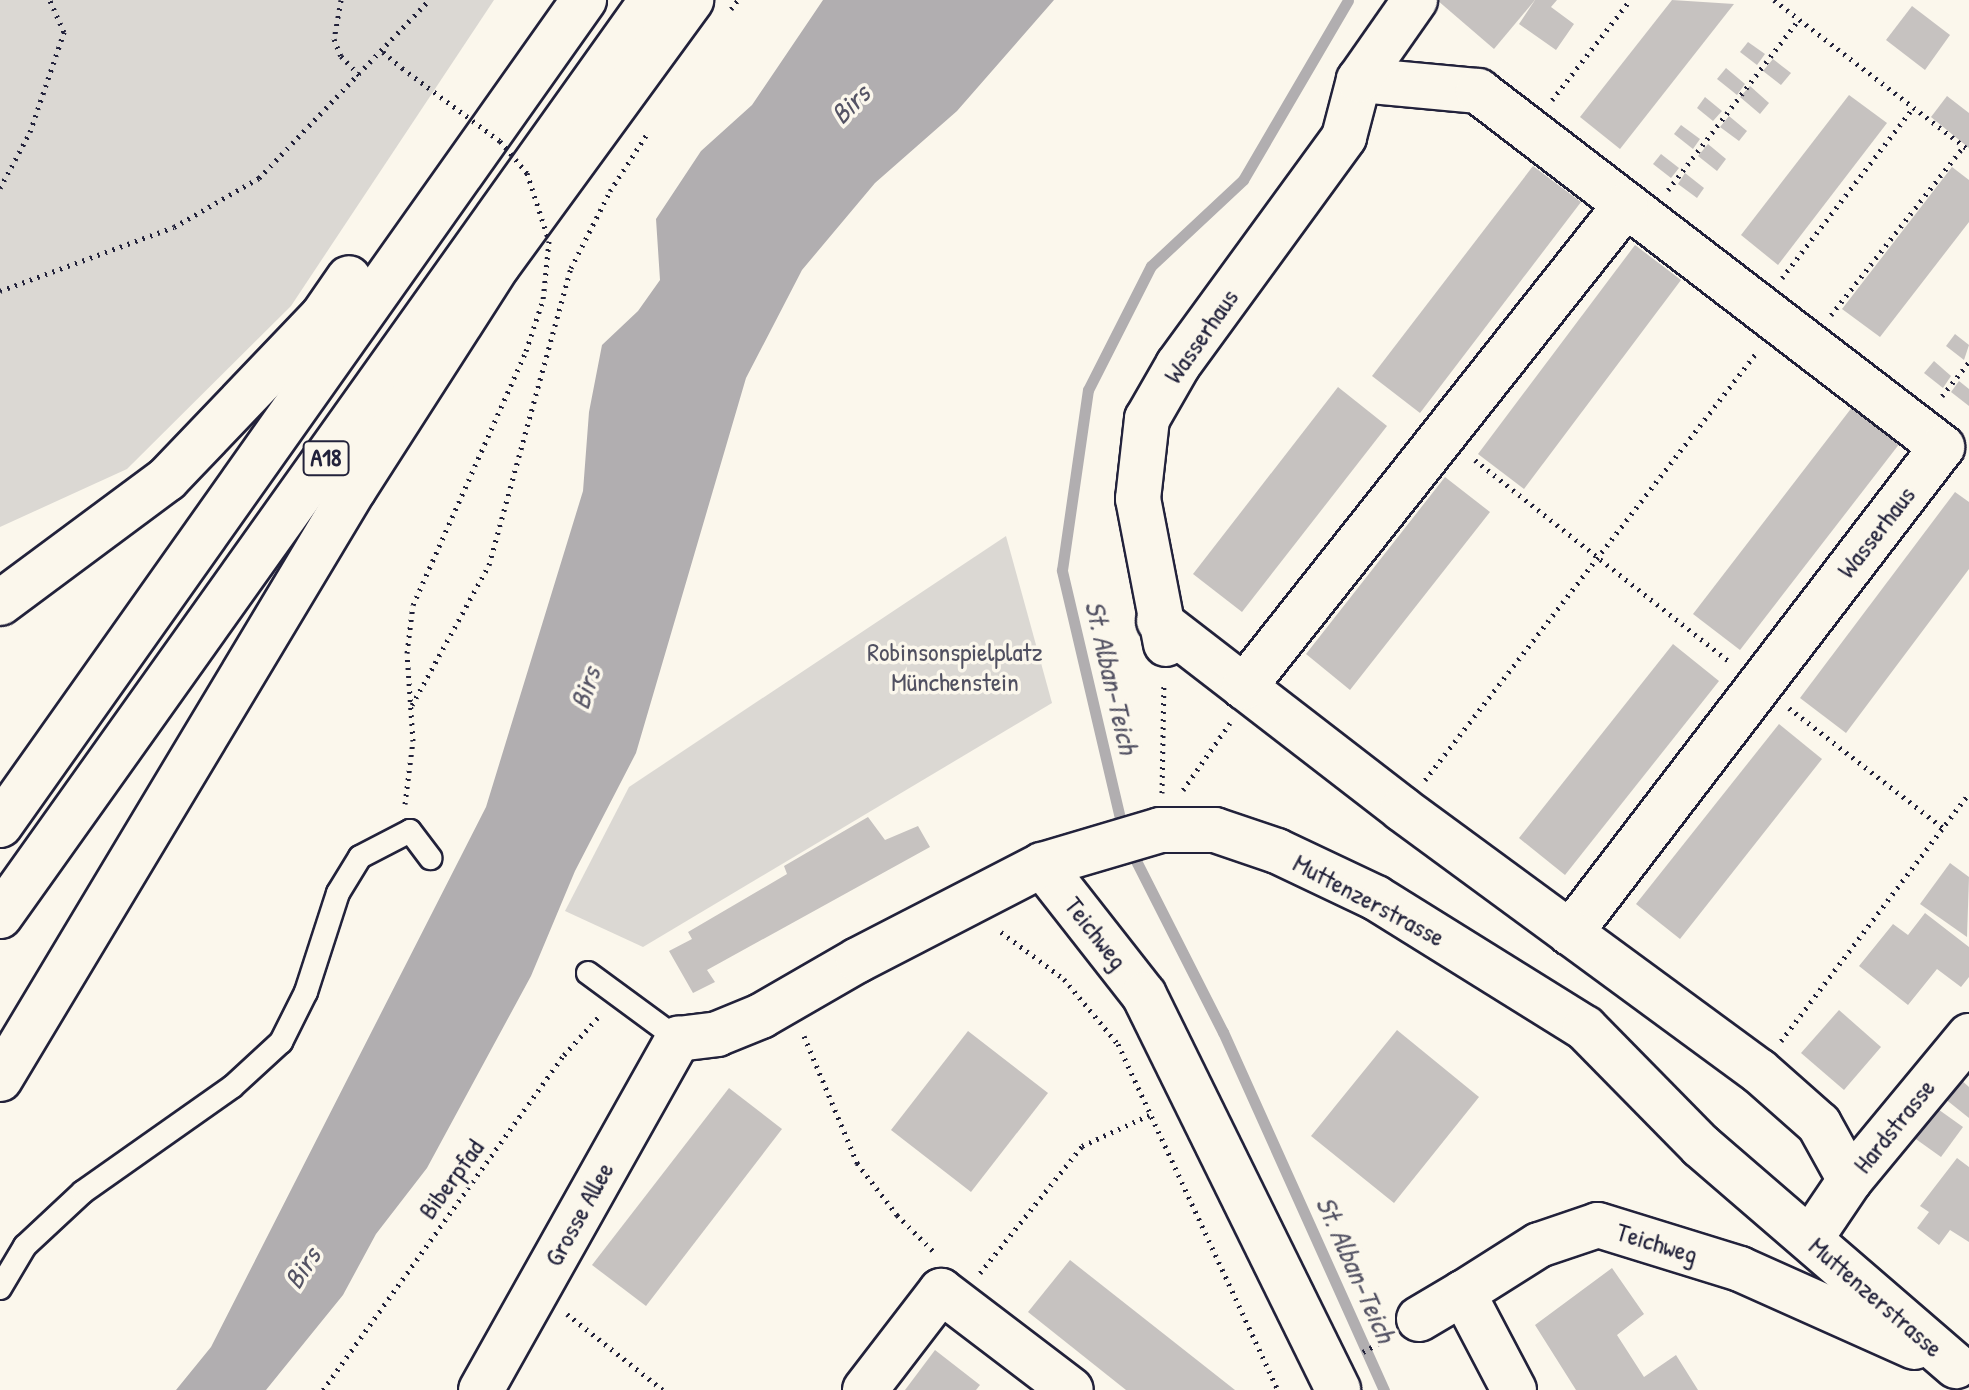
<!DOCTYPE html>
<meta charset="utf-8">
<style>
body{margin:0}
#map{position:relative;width:1969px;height:1390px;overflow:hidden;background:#fbf7ec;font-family:"Patrick Hand",sans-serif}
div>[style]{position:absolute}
.green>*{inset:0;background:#dbd8d3}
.water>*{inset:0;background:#b1aeb0}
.stream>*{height:11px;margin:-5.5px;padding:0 5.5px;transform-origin:5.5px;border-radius:5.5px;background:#b1aeb0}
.building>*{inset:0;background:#c6c2c0}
.path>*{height:5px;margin-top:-2.5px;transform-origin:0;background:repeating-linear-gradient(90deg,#22223b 0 2px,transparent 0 8px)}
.roads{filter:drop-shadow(2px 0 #22223b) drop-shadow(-2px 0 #22223b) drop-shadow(0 2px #22223b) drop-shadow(0 -2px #22223b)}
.lane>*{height:22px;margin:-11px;padding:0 11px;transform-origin:11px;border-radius:11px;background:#fbf7ec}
.street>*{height:44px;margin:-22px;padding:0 22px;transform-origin:22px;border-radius:22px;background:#fbf7ec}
.highway>*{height:44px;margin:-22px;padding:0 22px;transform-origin:22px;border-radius:22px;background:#fbf7ec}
.path-bridge>*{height:5px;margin-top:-2.5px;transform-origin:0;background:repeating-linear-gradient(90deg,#22223b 0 2px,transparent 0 8px)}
span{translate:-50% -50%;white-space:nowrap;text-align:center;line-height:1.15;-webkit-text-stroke:7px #fbf7ec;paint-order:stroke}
.shield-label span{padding:2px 6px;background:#fbf7ec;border:2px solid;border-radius:6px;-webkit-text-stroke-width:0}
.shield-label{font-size:24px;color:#22223b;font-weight:700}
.street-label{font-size:26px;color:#22223b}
.park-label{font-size:26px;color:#505061}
.water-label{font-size:28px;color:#545364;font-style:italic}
</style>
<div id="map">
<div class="green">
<i style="clip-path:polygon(0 0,494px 0,291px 306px,127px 469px,0 527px)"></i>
<i style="clip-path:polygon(1006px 536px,1052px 703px,643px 947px,565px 911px,629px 787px)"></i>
</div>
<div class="water">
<i style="clip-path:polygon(823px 0,1054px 0,957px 111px,875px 183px,802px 270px,746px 378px,636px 753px,575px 871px,531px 976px,427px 1168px,376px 1234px,343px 1295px,266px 1390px,176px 1390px,211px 1347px,486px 807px,583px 491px,589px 412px,602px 345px,638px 311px,660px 280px,656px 219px,701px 151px,752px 105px)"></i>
</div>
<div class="stream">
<i style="left:1123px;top:831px;width:268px;rotate:-103.2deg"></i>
<i style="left:1062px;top:570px;width:182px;rotate:-81.8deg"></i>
<i style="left:1088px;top:390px;width:139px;rotate:-63.1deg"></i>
<i style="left:1151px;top:266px;width:126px;rotate:-43.1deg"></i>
<i style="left:1243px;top:180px;width:208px;rotate:-59.7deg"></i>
<i style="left:1129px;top:847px;width:208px;rotate:63.1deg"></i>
<i style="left:1223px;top:1032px;width:393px;rotate:65.8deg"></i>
</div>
<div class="building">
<i style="clip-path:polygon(1437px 0,1535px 0,1494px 49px)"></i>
<i style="clip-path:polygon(1535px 0,1557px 0,1551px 7px,1574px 24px,1556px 50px,1519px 24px)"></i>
<i style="clip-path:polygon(1672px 0,1734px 4px,1620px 149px,1580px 117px)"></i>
<i style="clip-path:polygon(1912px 6px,1950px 35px,1925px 70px,1886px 40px)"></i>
<i style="clip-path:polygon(1748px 42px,1765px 54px,1757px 65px,1740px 52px)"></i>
<i style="clip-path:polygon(1773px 59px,1791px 73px,1781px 85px,1763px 71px)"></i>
<i style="clip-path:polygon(1726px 68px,1745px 84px,1737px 95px,1717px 79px)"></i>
<i style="clip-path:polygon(1750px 86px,1769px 103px,1760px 114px,1740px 97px)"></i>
<i style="clip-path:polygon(1849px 95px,1887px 123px,1778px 265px,1741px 235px)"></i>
<i style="clip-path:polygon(1947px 96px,1969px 113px,1969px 148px,1931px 117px)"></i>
<i style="clip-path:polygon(1705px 97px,1722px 111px,1713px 121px,1697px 108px)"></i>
<i style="clip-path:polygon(1729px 116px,1747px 131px,1739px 141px,1720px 127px)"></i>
<i style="clip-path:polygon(1681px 125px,1700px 139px,1693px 149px,1674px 134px)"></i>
<i style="clip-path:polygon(1708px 144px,1726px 159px,1717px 171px,1698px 156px)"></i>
<i style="clip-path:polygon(1661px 154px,1679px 168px,1671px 178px,1653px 164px)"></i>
<i style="clip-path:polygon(1533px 166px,1581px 202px,1420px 413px,1372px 376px)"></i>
<i style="clip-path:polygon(1952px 167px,1969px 180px,1969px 222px,1880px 337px,1842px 309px)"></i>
<i style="clip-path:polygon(1685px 173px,1704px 188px,1697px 198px,1678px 184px)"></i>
<i style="clip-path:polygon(1635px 245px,1681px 280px,1524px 489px,1478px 454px)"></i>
<i style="clip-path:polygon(1955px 334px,1969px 345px,1964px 360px,1946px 346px)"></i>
<i style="clip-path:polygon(1934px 361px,1951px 376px,1943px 388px,1924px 373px)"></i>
<i style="clip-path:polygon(1959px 381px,1969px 389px,1969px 406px,1951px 392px)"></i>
<i style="clip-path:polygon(1338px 387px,1387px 426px,1242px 612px,1193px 574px)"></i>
<i style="clip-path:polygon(1853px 406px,1900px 443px,1740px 650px,1693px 614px)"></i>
<i style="clip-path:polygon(1445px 477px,1490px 512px,1350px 690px,1306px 654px)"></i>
<i style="clip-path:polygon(1955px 492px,1969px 502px,1969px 569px,1846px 733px,1800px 698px)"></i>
<i style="clip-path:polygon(1673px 644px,1719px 681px,1565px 875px,1519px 838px)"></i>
<i style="clip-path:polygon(1779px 724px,1822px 759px,1680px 939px,1636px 904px)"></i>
<i style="clip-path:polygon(868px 817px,885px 840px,918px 826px,930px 847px,707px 970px,715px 982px,693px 993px,669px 951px,692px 939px,688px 932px,787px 874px,784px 866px)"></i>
<i style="clip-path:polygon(1950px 863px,1969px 877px,1967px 937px,1920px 904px)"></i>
<i style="clip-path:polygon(1925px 913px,1969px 947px,1969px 977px,1961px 987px,1937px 969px,1908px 1005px,1859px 966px,1893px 924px,1908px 935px)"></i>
<i style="clip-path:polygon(1839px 1010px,1881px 1047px,1844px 1090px,1801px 1053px)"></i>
<i style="clip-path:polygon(1397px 1030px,1479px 1097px,1394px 1203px,1311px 1136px)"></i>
<i style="clip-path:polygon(968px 1031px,1048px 1093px,971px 1192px,891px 1130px)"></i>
<i style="clip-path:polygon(1960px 1079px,1969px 1087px,1969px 1118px,1944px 1098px)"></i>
<i style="clip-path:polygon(729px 1088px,782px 1129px,646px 1306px,592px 1265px)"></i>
<i style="clip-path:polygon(1935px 1107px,1963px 1127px,1941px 1157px,1913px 1137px)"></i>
<i style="clip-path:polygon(1957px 1158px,1969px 1167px,1969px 1242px,1950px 1230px,1939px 1245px,1917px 1228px,1929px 1212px,1920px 1206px)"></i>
<i style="clip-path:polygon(1070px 1260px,1235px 1390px,1126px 1390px,1028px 1312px)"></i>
<i style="clip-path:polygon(1612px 1268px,1644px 1314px,1617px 1335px,1644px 1377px,1676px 1355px,1698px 1390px,1576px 1390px,1535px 1325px)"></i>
<i style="clip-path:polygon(935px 1350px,980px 1385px,976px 1390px,905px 1390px)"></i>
</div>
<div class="path">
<i style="left:341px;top:0;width:40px;rotate:100deg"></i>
<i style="left:334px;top:39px;width:18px;rotate:68deg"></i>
<i style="left:341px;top:56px;width:28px;rotate:46deg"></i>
<i style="left:1774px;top:0;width:246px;rotate:37.6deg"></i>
<i style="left:731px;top:9px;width:11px;rotate:-52deg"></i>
<i style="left:383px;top:52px;width:25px;rotate:40deg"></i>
<i style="left:1552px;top:100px;width:127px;rotate:-52deg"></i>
<i style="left:0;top:188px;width:64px;rotate:-61.8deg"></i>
<i style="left:30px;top:132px;width:106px;rotate:-71.2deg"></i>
<i style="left:64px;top:32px;width:35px;rotate:-114deg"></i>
<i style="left:1668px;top:190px;width:215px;rotate:-52.5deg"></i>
<i style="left:1782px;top:278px;width:215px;rotate:-52.4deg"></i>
<i style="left:0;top:291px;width:185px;rotate:-20.2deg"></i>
<i style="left:174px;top:227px;width:98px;rotate:-30deg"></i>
<i style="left:259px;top:178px;width:246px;rotate:-46.3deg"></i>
<i style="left:1831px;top:315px;width:215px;rotate:-51.8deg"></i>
<i style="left:1942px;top:396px;width:43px;rotate:-51.5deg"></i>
<i style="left:1475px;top:460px;width:327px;rotate:38.4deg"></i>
<i style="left:412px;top:705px;width:160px;rotate:-61.2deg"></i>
<i style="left:489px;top:565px;width:308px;rotate:-74.6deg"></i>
<i style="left:571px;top:268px;width:86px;rotate:-63.1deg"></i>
<i style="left:610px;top:191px;width:68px;rotate:-57deg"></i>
<i style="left:1789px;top:708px;width:195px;rotate:37.9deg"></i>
<i style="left:1425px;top:780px;width:542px;rotate:-52.2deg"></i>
<i style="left:1183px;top:790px;width:82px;rotate:-55deg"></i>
<i style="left:1162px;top:793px;width:110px;rotate:-89deg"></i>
<i style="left:405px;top:804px;width:64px;rotate:-82.8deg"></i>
<i style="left:413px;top:741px;width:88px;rotate:-93.9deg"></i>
<i style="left:407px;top:653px;width:48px;rotate:-82.9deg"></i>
<i style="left:413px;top:605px;width:278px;rotate:-66deg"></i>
<i style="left:526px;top:351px;width:54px;rotate:-71.6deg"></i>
<i style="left:1001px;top:932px;width:79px;rotate:36.7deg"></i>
<i style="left:1064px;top:979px;width:85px;rotate:50.3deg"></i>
<i style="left:1118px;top:1044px;width:381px;rotate:65.2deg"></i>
<i style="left:804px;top:1036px;width:138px;rotate:67.3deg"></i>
<i style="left:857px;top:1163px;width:66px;rotate:52.4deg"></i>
<i style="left:897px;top:1215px;width:51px;rotate:45deg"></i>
<i style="left:1781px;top:1041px;width:311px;rotate:-52.8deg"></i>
<i style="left:980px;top:1273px;width:163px;rotate:-51.2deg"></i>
<i style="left:1082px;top:1146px;width:74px;rotate:-24.8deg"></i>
<i style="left:567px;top:1314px;width:122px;rotate:38.4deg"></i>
<i style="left:1363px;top:1352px;width:26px;rotate:-29deg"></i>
<i style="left:323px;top:1390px;width:413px;rotate:-54.3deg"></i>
<i style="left:564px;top:1055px;width:55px;rotate:-47.9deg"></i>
</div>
<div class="roads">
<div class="lane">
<i style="left:588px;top:973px;width:112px;rotate:36.3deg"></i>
<i style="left:0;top:1288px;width:49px;rotate:-59.2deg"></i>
<i style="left:25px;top:1246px;width:79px;rotate:-43deg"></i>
<i style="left:83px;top:1192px;width:182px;rotate:-35.2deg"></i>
<i style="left:232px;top:1087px;width:67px;rotate:-42.6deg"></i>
<i style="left:281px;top:1042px;width:56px;rotate:-63.4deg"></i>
<i style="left:306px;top:992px;width:104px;rotate:-72.1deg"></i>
<i style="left:338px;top:893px;width:42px;rotate:-58.6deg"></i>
<i style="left:360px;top:857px;width:56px;rotate:-27.5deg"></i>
<i style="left:410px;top:831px;width:34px;rotate:53deg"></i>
</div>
<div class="street">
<i style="left:1359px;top:80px;width:120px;rotate:5.3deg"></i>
<i style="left:1478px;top:91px;width:585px;rotate:37.5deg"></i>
<i style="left:1942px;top:447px;width:612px;rotate:127.43deg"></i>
<i style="left:1159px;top:621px;width:307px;rotate:37.7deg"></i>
<i style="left:1402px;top:809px;width:443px;rotate:36.3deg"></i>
<i style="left:1759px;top:1071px;width:80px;rotate:41.5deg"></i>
<i style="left:1819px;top:1124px;width:64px;rotate:61deg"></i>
<i style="left:1850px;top:1180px;width:71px;rotate:124.1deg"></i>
<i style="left:1166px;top:644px;width:148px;rotate:-100.9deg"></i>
<i style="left:1138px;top:499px;width:81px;rotate:-83.6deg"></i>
<i style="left:1147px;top:419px;width:62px;rotate:-60.1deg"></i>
<i style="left:1178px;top:365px;width:282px;rotate:-53.9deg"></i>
<i style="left:1344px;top:137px;width:59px;rotate:-75.3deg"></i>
<i style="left:1359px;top:80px;width:98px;rotate:-55deg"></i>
<i style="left:1244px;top:687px;width:614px;rotate:-51.62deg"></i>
<i style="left:1042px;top:865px;width:165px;rotate:51.9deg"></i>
<i style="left:1144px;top:995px;width:440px;rotate:63.8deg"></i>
<i style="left:1850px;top:1180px;width:187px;rotate:-50.4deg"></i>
<i style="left:1419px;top:1319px;width:51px;rotate:-30.6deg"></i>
<i style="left:481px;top:1390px;width:403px;rotate:-60.7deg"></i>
<i style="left:678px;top:1039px;width:39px;rotate:-7deg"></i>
<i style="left:717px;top:1034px;width:48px;rotate:-22.2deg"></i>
<i style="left:761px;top:1016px;width:112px;rotate:-30deg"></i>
<i style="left:858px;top:960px;width:207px;rotate:-27.3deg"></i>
<i style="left:1042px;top:865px;width:123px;rotate:-16.5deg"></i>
<i style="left:1160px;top:830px;width:55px"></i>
<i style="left:1215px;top:830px;width:65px;rotate:18.7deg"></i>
<i style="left:1277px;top:851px;width:110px;rotate:25.4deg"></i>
<i style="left:1376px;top:898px;width:246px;rotate:31.9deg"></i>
<i style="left:1585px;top:1028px;width:165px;rotate:45.5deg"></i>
<i style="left:1701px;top:1146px;width:337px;rotate:40.8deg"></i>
<i style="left:865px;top:1390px;width:125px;rotate:-52.5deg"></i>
<i style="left:941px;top:1291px;width:163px;rotate:37.3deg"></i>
<i style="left:1514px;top:1390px;width:110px;rotate:-117.7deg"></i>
<i style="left:1463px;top:1293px;width:90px;rotate:-32.3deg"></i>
<i style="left:1539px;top:1245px;width:62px;rotate:-18.7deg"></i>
<i style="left:1598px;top:1225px;width:149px;rotate:17.2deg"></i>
<i style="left:1740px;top:1269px;width:191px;rotate:24.1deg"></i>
</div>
<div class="highway">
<i style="left:0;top:603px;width:208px;rotate:-36.6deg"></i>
<i style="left:167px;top:479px;width:224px;rotate:-46.3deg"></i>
<i style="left:322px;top:317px;width:47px;rotate:-55.3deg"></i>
<i style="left:0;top:825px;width:1011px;rotate:-54.71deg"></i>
<i style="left:0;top:916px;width:1124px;rotate:-54.56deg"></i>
<i style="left:0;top:1079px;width:688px;rotate:-59.04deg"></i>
<i style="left:354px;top:489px;width:266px;rotate:-57.3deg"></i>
<i style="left:498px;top:265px;width:328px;rotate:-53.9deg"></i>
</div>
</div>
<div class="path-bridge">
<i style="left:402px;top:68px;width:122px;rotate:36.7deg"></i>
<i style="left:500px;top:141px;width:42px;rotate:49.8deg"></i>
<i style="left:527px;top:173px;width:71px;rotate:72.1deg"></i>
<i style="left:549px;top:241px;width:59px;rotate:95.8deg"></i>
</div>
<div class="shield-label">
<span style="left:326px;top:458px">A18</span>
</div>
<div class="street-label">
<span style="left:1201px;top:336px;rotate:-55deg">Wasserhaus</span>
<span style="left:1876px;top:532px;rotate:-52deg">Wasserhaus</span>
<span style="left:1369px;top:900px;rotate:28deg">Muttenzerstrasse</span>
<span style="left:1096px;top:933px;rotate:52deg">Teichweg</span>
<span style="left:1894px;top:1126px;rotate:-51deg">Hardstrasse</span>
<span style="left:451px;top:1179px;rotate:-54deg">Biberpfad</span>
<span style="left:579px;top:1214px;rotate:-61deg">Grosse Allee</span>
<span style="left:1657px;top:1243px;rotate:17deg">Teichweg</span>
<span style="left:1876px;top:1297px;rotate:41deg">Muttenzerstrasse</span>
</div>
<div class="park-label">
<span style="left:955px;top:667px">Robinsonspielplatz<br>Münchenstein</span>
</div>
<div class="water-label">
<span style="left:850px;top:104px;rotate:-45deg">Birs</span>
<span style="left:1112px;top:677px;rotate:77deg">St. Alban-Teich</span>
<span style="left:585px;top:688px;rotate:-72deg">Birs</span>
<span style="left:302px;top:1268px;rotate:-57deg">Birs</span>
<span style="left:1356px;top:1269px;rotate:66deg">St. Alban-Teich</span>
</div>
</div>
